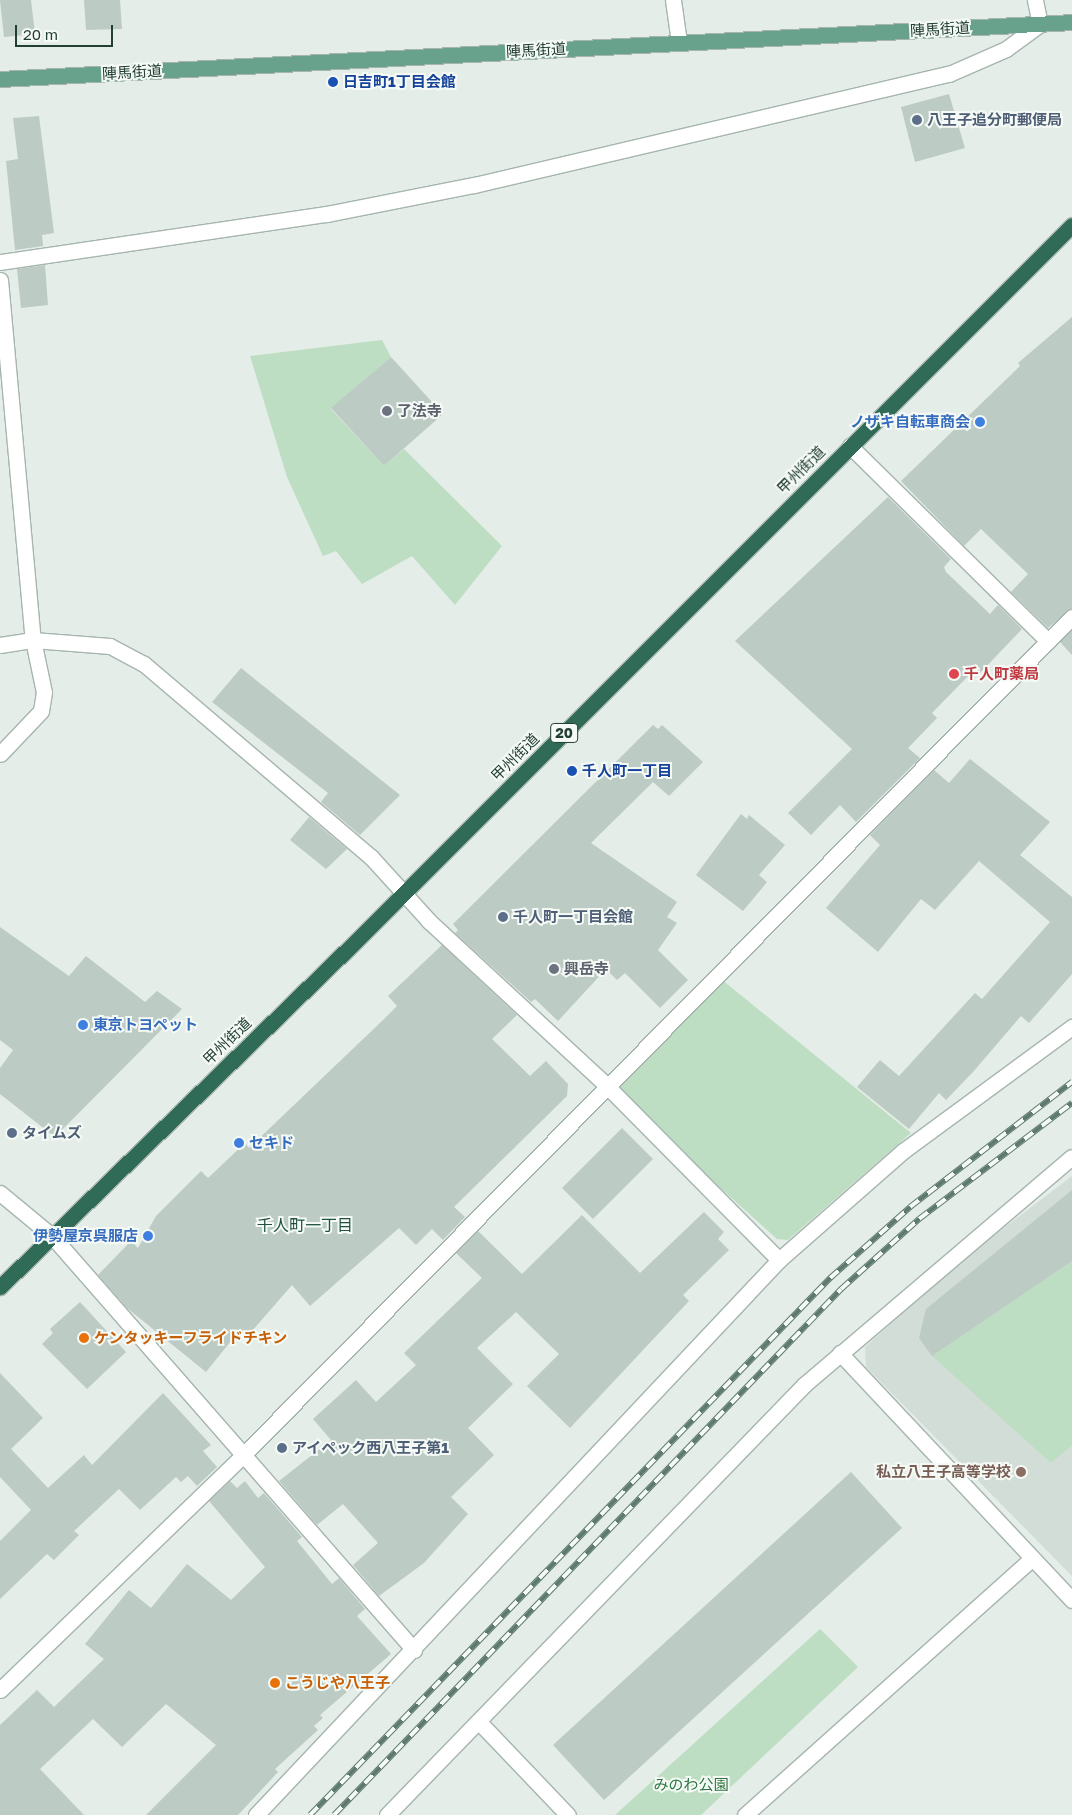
<!DOCTYPE html>
<meta charset="utf-8">
<style>
body{margin:0}
#map{position:relative;width:1072px;height:1815px;overflow:hidden;background:#e4ede8;font-family:"Golos Text","Noto Sans JP",sans-serif}
div>[style]{position:absolute}
.built>*{inset:0;background:#d2ddd7}
.green>*{inset:0;background:#bddec2}
.building>*{inset:0;background:#bccbc3}
.roads{filter:drop-shadow(1px 0 #a6b5ae) drop-shadow(-1px 0 #a6b5ae) drop-shadow(0 1px #a6b5ae) drop-shadow(0 -1px #a6b5ae)}
.minor>*{height:15px;margin:-7.5px;padding:0 7.5px;transform-origin:7.5px;border-radius:7.5px;background:#fff}
.major>*{height:15px;margin:-7.5px;padding:0 7.5px;transform-origin:7.5px;border-radius:7.5px;background:#69a28c}
.highway>*{height:15px;margin:-7.5px;padding:0 7.5px;transform-origin:7.5px;border-radius:7.5px;background:#2f6b57}
.rail>*{height:5.5px;margin-top:-2.75px;transform-origin:0;background:repeating-linear-gradient(90deg,#f5faf6 0 11px,#5e7a6f 0 22px);box-sizing:border-box;border-block:1px solid #5e7a6f}
.dots>*{width:14px;height:14px;translate:-50% -50%;box-sizing:border-box;border:2px solid #f5faf6;border-radius:50%}
span{translate:-50% -50%;white-space:nowrap;text-align:center;line-height:1.15;-webkit-text-stroke:4px #f5faf6;paint-order:stroke}
.shield-label span{padding:1px 4px;background:#f5faf6;border:1px solid;border-radius:4px;-webkit-text-stroke-width:0}
.shield-label{font-size:14px;color:#233f34;font-weight:700}
.street-label{font-size:15px;color:#233f34}
.transit-label{font-size:15px;color:#164399;font-weight:700}
.left{translate:0 -50%;text-align:left}
.service-label{font-size:15px;color:#4e5e75;font-weight:700}
.worship-label{font-size:15px;color:#5b616d;font-weight:700}
.shop-label{font-size:15px;color:#366cbe;font-weight:700}
.right{translate:-100% -50%;text-align:right}
.health-label{font-size:15px;color:#be3a42;font-weight:700}
.food-label{font-size:15px;color:#c56008;font-weight:700}
.education-label{font-size:15px;color:#785e54;font-weight:700}
.park-label{font-size:15px;color:#2e7541}
.neighbourhood-label{font-size:16px;color:#1f513f}
.scale{position:absolute;left:15px;top:25px;width:98px;height:22px;box-sizing:border-box;border:2px solid #233f34;border-top:0;padding-left:6px;font-size:15px;line-height:18px;white-space:nowrap;color:#233f34;-webkit-text-stroke:4px #f5faf6;paint-order:stroke}
</style>
<div id="map">
<div class="built">
<i style="clip-path:polygon(1072px 1176px,1072px 1576px,866px 1367px,865px 1347px,958px 1263px)"></i>
</div>
<div class="green">
<i style="clip-path:polygon(382px 340px,391px 357px,331px 409px,384px 466px,404px 449px,502px 546px,455px 605px,412px 556px,362px 584px,336px 551px,323px 556px,287px 477px,250px 356px)"></i>
<i style="clip-path:polygon(716px 975px,911px 1133px,788px 1240px,777px 1239px,606px 1085px)"></i>
<i style="clip-path:polygon(1072px 1261px,1072px 1445px,1051px 1463px,932px 1356px)"></i>
<i style="clip-path:polygon(820px 1629px,858px 1667px,701px 1815px,615px 1815px)"></i>
</div>
<div class="building">
<i style="clip-path:polygon(0 0,31px 0,35px 34px,4px 37px)"></i>
<i style="clip-path:polygon(84px 0,120px 0,122px 29px,86px 30px)"></i>
<i style="clip-path:polygon(949px 94px,965px 148px,915px 162px,901px 107px)"></i>
<i style="clip-path:polygon(39px 116px,54px 233px,42px 235px,43px 246px,15px 250px,6px 161px,18px 159px,13px 118px)"></i>
<i style="clip-path:polygon(45px 265px,48px 305px,21px 308px,17px 269px)"></i>
<i style="clip-path:polygon(1072px 317px,1072px 608px,1048px 628px,1011px 592px,1028px 574px,981px 529px,964px 546px,901px 481px,1020px 366px,1018px 363px)"></i>
<i style="clip-path:polygon(391px 357px,443px 414px,384px 466px,331px 408px)"></i>
<i style="clip-path:polygon(888px 497px,951px 559px,944px 567px,946px 572px,990px 614px,998px 605px,1022px 629px,980px 673px,975px 669px,932px 713px,937px 718px,908px 748px,920px 758px,856px 822px,840px 805px,811px 835px,788px 813px,852px 749px,735px 641px)"></i>
<i style="clip-path:polygon(1072px 630px,1072px 655px,1060px 642px)"></i>
<i style="clip-path:polygon(241px 668px,400px 795px,360px 835px,321px 802px,328px 793px,212px 702px)"></i>
<i style="clip-path:polygon(653px 725px,658px 729px,662px 725px,703px 762px,669px 796px,653px 782px,591px 843px,677px 902px,667px 917px,677px 923px,658px 950px,688px 980px,660px 1008px,625px 973px,617px 980px,606px 969px,558px 1021px,535px 999px,531px 1002px,455px 933px,458px 930px,453px 924px)"></i>
<i style="clip-path:polygon(970px 759px,1050px 822px,1020px 855px,1072px 897px,1072px 974px,1029px 1023px,1021px 1016px,973px 1072px,946px 1100px,939px 1093px,909px 1129px,857px 1087px,880px 1060px,899px 1076px,975px 993px,982px 999px,1050px 922px,979px 861px,935px 910px,921px 899px,878px 952px,826px 908px,880px 845px,870px 835px,934px 770px,949px 783px)"></i>
<i style="clip-path:polygon(741px 814px,747px 819px,749px 815px,785px 845px,759px 875px,767px 882px,743px 911px,696px 875px)"></i>
<i style="clip-path:polygon(309px 817px,347px 849px,326px 869px,290px 840px)"></i>
<i style="clip-path:polygon(0 927px,69px 976px,86px 956px,145px 1002px,157px 991px,182px 1009px,55px 1137px,0 1094px,0 1068px,13px 1050px,0 1040px)"></i>
<i style="clip-path:polygon(442px 945px,517px 1015px,492px 1039px,530px 1076px,546px 1061px,568px 1084px,567px 1096px,454px 1207px,465px 1217px,443px 1240px,432px 1229px,416px 1245px,399px 1228px,310px 1306px,292px 1285px,246px 1338px,239px 1331px,206px 1372px,127px 1308px,98px 1275px,131px 1241px,138px 1248px,156px 1216px,201px 1171px,208px 1178px,245px 1143px,249px 1148px,383px 1020px,397px 1006px,388px 996px)"></i>
<i style="clip-path:polygon(622px 1128px,653px 1159px,593px 1219px,562px 1188px)"></i>
<i style="clip-path:polygon(1072px 1190px,1072px 1261px,932px 1356px,919px 1338px,926px 1309px)"></i>
<i style="clip-path:polygon(704px 1212px,724px 1232px,718px 1239px,729px 1250px,683px 1295px,689px 1301px,570px 1428px,527px 1386px,559px 1354px,516px 1312px,477px 1348px,513px 1384px,468px 1428px,494px 1455px,451px 1497px,468px 1514px,424px 1563px,379px 1596px,353px 1565px,378px 1543px,343px 1504px,317px 1525px,279px 1481px,331px 1440px,313px 1419px,356px 1380px,376px 1402px,416px 1365px,404px 1353px,482px 1278px,456px 1253px,478px 1231px,522px 1274px,582px 1215px,640px 1273px)"></i>
<i style="clip-path:polygon(80px 1302px,126px 1352px,87px 1389px,42px 1344px,53px 1333px,50px 1329px)"></i>
<i style="clip-path:polygon(0 1373px,43px 1418px,11px 1449px,48px 1488px,84px 1455px,92px 1465px,163px 1393px,211px 1445px,203px 1451px,217px 1467px,197px 1486px,188px 1476px,181px 1482px,176px 1477px,140px 1510px,119px 1489px,74px 1531px,79px 1535px,54px 1560px,47px 1554px,0 1599px,0 1541px,31px 1510px,0 1477px)"></i>
<i style="clip-path:polygon(851px 1472px,902px 1528px,604px 1800px,553px 1745px)"></i>
<i style="clip-path:polygon(230px 1481px,237px 1488px,245px 1481px,258px 1498px,264px 1493px,302px 1537px,297px 1541px,332px 1584px,339px 1578px,365px 1609px,357px 1616px,391px 1654px,320px 1715px,323px 1718px,314px 1726px,318px 1730px,275px 1769px,278px 1772px,238px 1815px,146px 1815px,216px 1745px,166px 1704px,122px 1747px,93px 1719px,40px 1769px,84px 1815px,0 1815px,0 1725px,37px 1690px,54px 1707px,104px 1659px,85px 1644px,129px 1590px,151px 1608px,187px 1564px,231px 1600px,265px 1567px,209px 1501px)"></i>
</div>
<div class="roads">
<div class="minor">
<i style="left:673px;top:0;width:42px;rotate:81.9deg"></i>
<i style="left:0;top:262px;width:331px;rotate:-8.4deg"></i>
<i style="left:327px;top:214px;width:150px;rotate:-11.2deg"></i>
<i style="left:474px;top:185px;width:488px;rotate:-13.2deg"></i>
<i style="left:949px;top:74px;width:62px;rotate:-23.7deg"></i>
<i style="left:1006px;top:49px;width:42px;rotate:-36.3deg"></i>
<i style="left:1040px;top:24px;width:25px;rotate:-102deg"></i>
<i style="left:0;top:280px;width:362px;rotate:84.8deg"></i>
<i style="left:33px;top:640px;width:53px;rotate:78.1deg"></i>
<i style="left:44px;top:692px;width:19px;rotate:99deg"></i>
<i style="left:41px;top:711px;width:59px;rotate:133.6deg"></i>
<i style="left:850px;top:446px;width:278px;rotate:44.6deg"></i>
<i style="left:0;top:645px;width:33px;rotate:-9deg"></i>
<i style="left:33px;top:640px;width:77px;rotate:4.5deg"></i>
<i style="left:110px;top:646px;width:38px;rotate:28deg"></i>
<i style="left:144px;top:664px;width:298px;rotate:40.4deg"></i>
<i style="left:371px;top:857px;width:86px;rotate:47.8deg"></i>
<i style="left:429px;top:921px;width:241px;rotate:42.8deg"></i>
<i style="left:606px;top:1085px;width:246px;rotate:45.3deg"></i>
<i style="left:0;top:1193px;width:67px;rotate:39.6deg"></i>
<i style="left:52px;top:1236px;width:550px;rotate:48.83deg"></i>
<i style="left:840px;top:1353px;width:339px;rotate:46.8deg"></i>
<i style="left:0;top:1690px;width:338px;rotate:-44deg"></i>
<i style="left:243px;top:1455px;width:1179px;rotate:-45.31deg"></i>
<i style="left:480px;top:1723px;width:127px;rotate:46.3deg"></i>
<i style="left:256px;top:1815px;width:763px;rotate:-46.7deg"></i>
<i style="left:779px;top:1260px;width:165px;rotate:-41.3deg"></i>
<i style="left:903px;top:1151px;width:210px;rotate:-36.3deg"></i>
<i style="left:387px;top:1815px;width:600px;rotate:-45.88deg"></i>
<i style="left:805px;top:1384px;width:350px;rotate:-40.4deg"></i>
<i style="left:745px;top:1815px;width:385px;rotate:-41.8deg"></i>
</div>
<div class="major">
<i style="left:0;top:79px;width:1074px;rotate:-3.04deg"></i>
</div>
<div class="highway">
<i style="left:0;top:1287px;width:501px;rotate:-44.19deg"></i>
<i style="left:359px;top:938px;width:1008px;rotate:-45deg"></i>
</div>
</div>
<div class="rail">
<i style="left:310px;top:1815px;width:748px;rotate:-45.92deg"></i>
<i style="left:830px;top:1278px;width:107px;rotate:-41.6deg"></i>
<i style="left:910px;top:1207px;width:205px;rotate:-37.7deg"></i>
<i style="left:334px;top:1815px;width:731px;rotate:-46.05deg"></i>
<i style="left:841px;top:1289px;width:105px;rotate:-41.9deg"></i>
<i style="left:919px;top:1219px;width:192px;rotate:-37.2deg"></i>
</div>
<div class="dots">
<i style="left:333px;top:82px;background:#1a4fb4"></i>
<i style="left:917px;top:120px;background:#5c6f8a"></i>
<i style="left:387px;top:411px;background:#6b7280"></i>
<i style="left:980px;top:422px;background:#3f7fe0"></i>
<i style="left:954px;top:674px;background:#e0444e"></i>
<i style="left:572px;top:771px;background:#1a4fb4"></i>
<i style="left:503px;top:917px;background:#5c6f8a"></i>
<i style="left:554px;top:969px;background:#6b7280"></i>
<i style="left:83px;top:1025px;background:#3f7fe0"></i>
<i style="left:12px;top:1133px;background:#5c6f8a"></i>
<i style="left:239px;top:1143px;background:#3f7fe0"></i>
<i style="left:148px;top:1236px;background:#3f7fe0"></i>
<i style="left:84px;top:1338px;background:#e8710a"></i>
<i style="left:282px;top:1448px;background:#5c6f8a"></i>
<i style="left:1021px;top:1472px;background:#8d6e63"></i>
<i style="left:275px;top:1683px;background:#e8710a"></i>
</div>
<div class="shield-label">
<span style="left:564px;top:733px">20</span>
</div>
<div class="street-label">
<span style="left:940px;top:29px;rotate:-3deg">陣馬街道</span>
<span style="left:536px;top:50px;rotate:-3deg">陣馬街道</span>
<span style="left:132px;top:72px;rotate:-3deg">陣馬街道</span>
<span style="left:801px;top:470px;rotate:-45deg">甲州街道</span>
<span style="left:515px;top:757px;rotate:-45deg">甲州街道</span>
<span style="left:227px;top:1041px;rotate:-44deg">甲州街道</span>
</div>
<div class="transit-label">
<span class="left" style="left:343px;top:82px">日吉町1丁目会館</span>
<span class="left" style="left:582px;top:771px">千人町一丁目</span>
</div>
<div class="service-label">
<span class="left" style="left:927px;top:120px">八王子追分町郵便局</span>
<span class="left" style="left:513px;top:917px">千人町一丁目会館</span>
<span class="left" style="left:22px;top:1133px">タイムズ</span>
<span class="left" style="left:292px;top:1448px">アイペック西八王子第1</span>
</div>
<div class="worship-label">
<span class="left" style="left:397px;top:411px">了法寺</span>
<span class="left" style="left:564px;top:969px">興岳寺</span>
</div>
<div class="shop-label">
<span class="right" style="left:970px;top:422px">ノザキ自転車商会</span>
<span class="left" style="left:93px;top:1025px">東京トヨペット</span>
<span class="left" style="left:249px;top:1143px">セキド</span>
<span class="right" style="left:138px;top:1236px">伊勢屋京呉服店</span>
</div>
<div class="health-label">
<span class="left" style="left:964px;top:674px">千人町薬局</span>
</div>
<div class="food-label">
<span class="left" style="left:94px;top:1338px">ケンタッキーフライドチキン</span>
<span class="left" style="left:285px;top:1683px">こうじや八王子</span>
</div>
<div class="education-label">
<span class="right" style="left:1011px;top:1472px">私立八王子高等学校</span>
</div>
<div class="park-label">
<span style="left:691px;top:1785px">みのわ公園</span>
</div>
<div class="neighbourhood-label">
<span style="left:305px;top:1225px">千人町一丁目</span>
</div>
<div class="scale">20 m</div>
</div>
